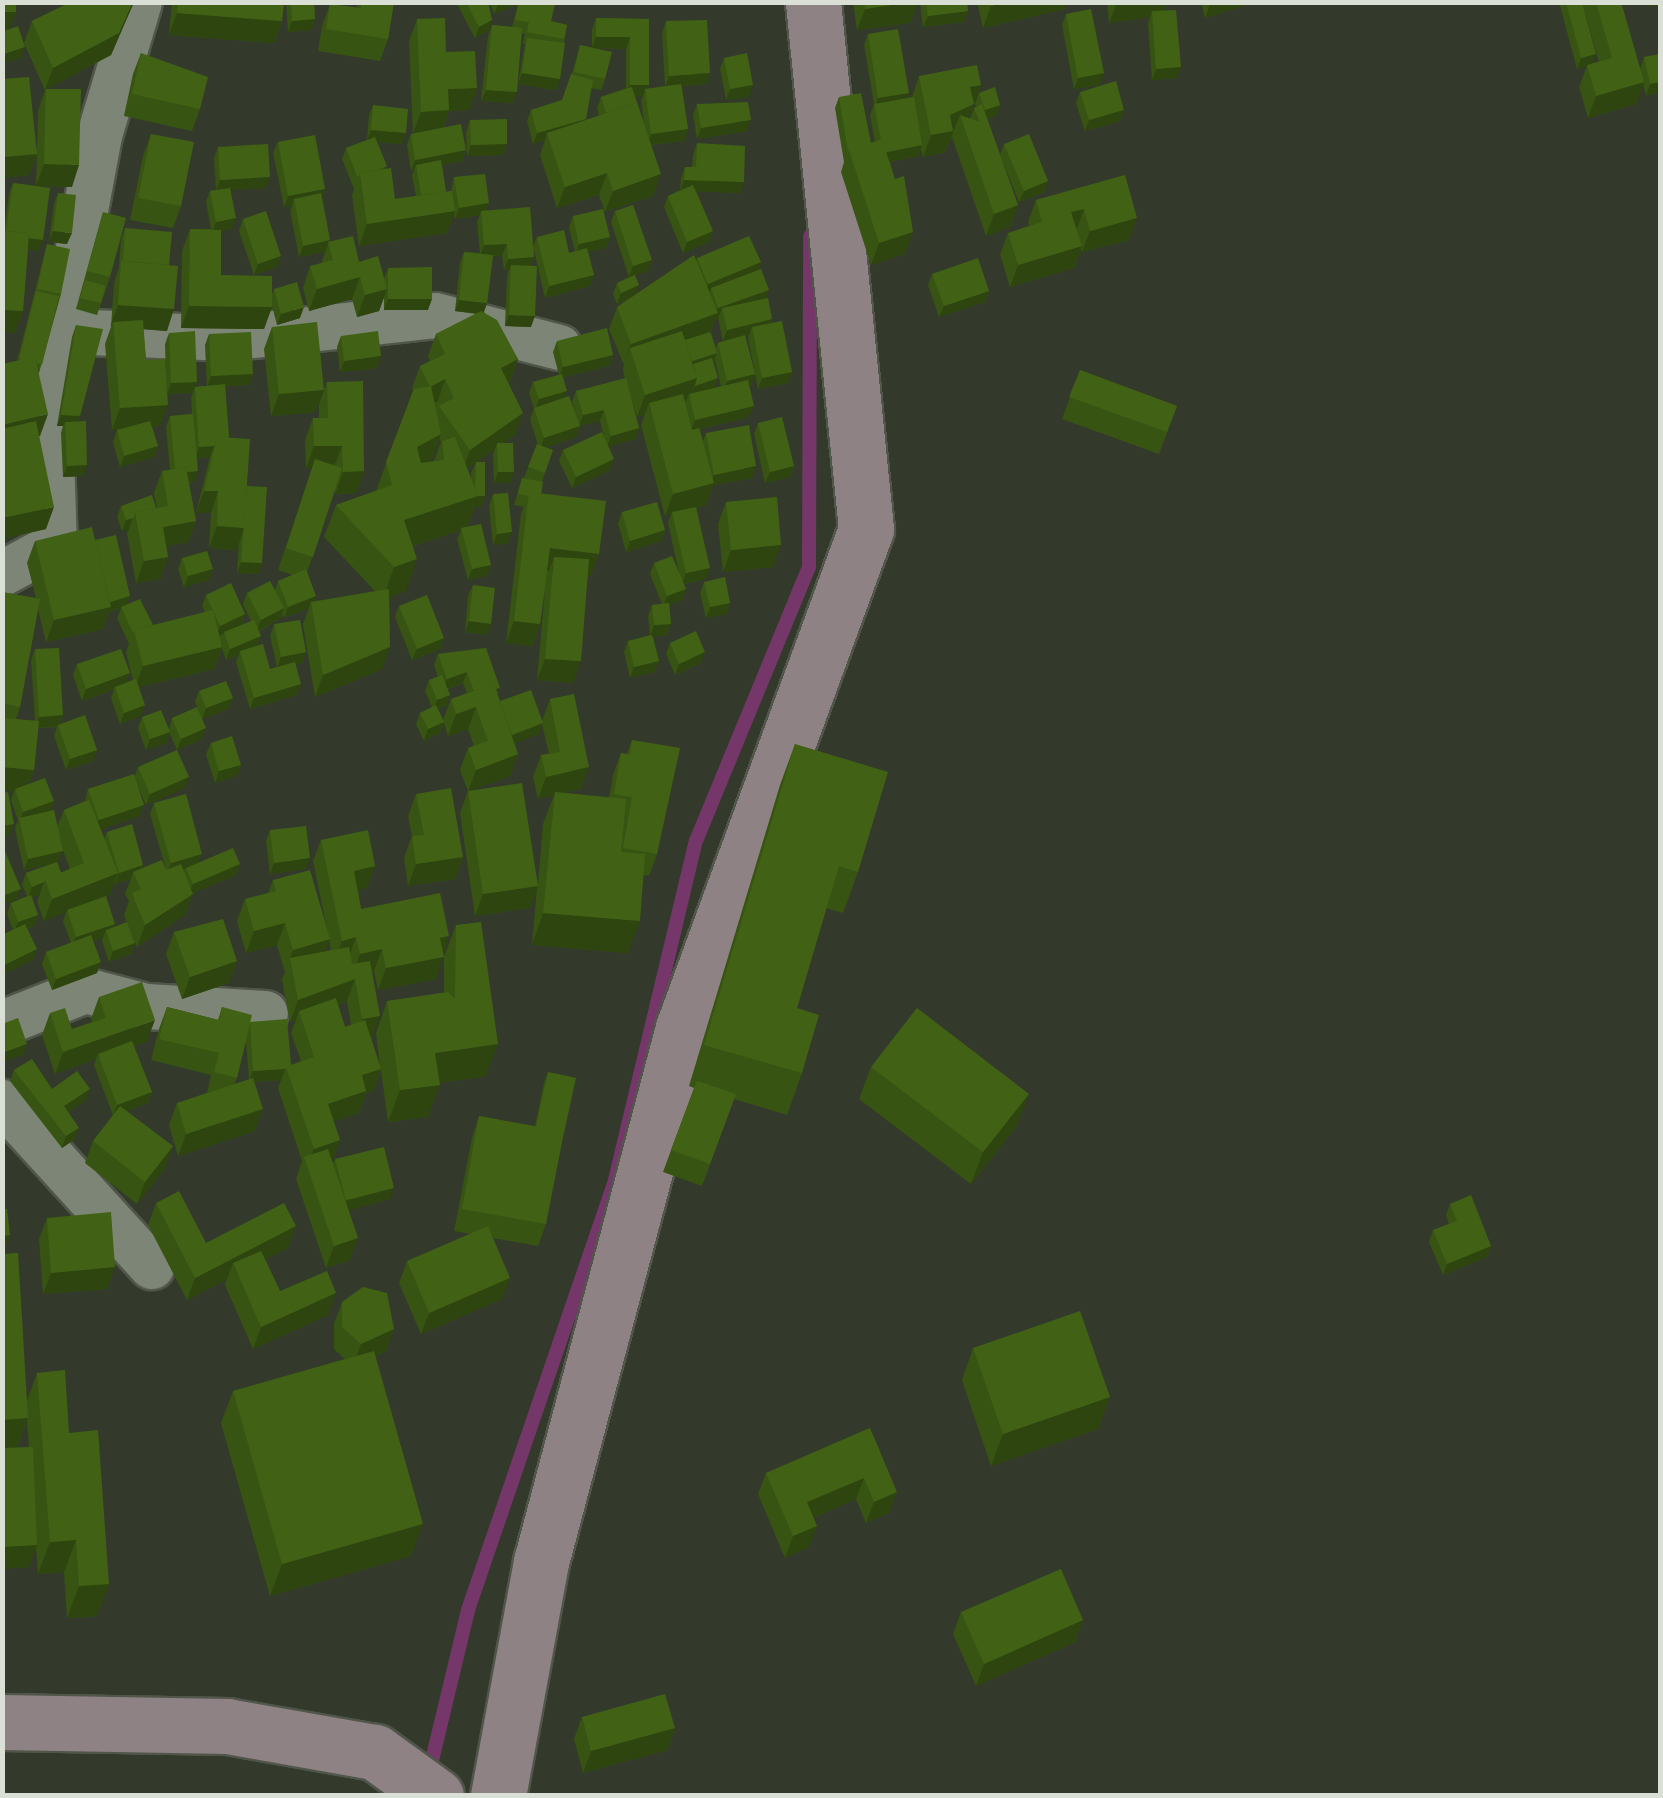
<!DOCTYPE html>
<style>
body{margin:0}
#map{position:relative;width:1663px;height:1798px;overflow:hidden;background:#333a2c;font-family:"Source Serif 4",serif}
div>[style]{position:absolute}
.stream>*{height:14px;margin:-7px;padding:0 7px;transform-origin:7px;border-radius:7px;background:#753769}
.roads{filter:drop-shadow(2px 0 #51564b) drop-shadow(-2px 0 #51564b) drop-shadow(0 2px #51564b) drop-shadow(0 -2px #51564b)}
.street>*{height:45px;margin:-22.5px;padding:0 22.5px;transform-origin:22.5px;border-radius:22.5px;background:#7d8676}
.secondary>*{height:55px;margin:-27.5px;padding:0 27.5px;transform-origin:27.5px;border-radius:27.5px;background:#8e8285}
.wall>*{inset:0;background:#385412}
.shaded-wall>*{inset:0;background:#2e450f}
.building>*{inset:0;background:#416215}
span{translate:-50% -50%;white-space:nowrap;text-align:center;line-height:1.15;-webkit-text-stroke:9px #1d201a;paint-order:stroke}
.frame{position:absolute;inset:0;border:5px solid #dbe0d7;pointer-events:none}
</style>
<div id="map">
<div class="stream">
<i style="left:428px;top:1777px;width:172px;rotate:-76.5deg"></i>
<i style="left:468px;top:1610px;width:454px;rotate:-71.1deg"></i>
<i style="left:615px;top:1180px;width:349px;rotate:-76.6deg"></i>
<i style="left:696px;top:841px;width:296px;rotate:-67.6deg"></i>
<i style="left:809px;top:567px;width:331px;rotate:-89.8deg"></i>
</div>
<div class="roads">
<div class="street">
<i style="left:65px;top:317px;width:30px;rotate:30deg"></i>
<i style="left:91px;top:332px;width:136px;rotate:2.5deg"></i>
<i style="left:227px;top:338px;width:209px;rotate:-6.3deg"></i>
<i style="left:435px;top:315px;width:128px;rotate:14.5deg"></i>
<i style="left:2px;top:573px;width:59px;rotate:-28.3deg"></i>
<i style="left:54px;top:545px;width:122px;rotate:-91.9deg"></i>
<i style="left:50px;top:423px;width:107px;rotate:-81.9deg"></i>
<i style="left:65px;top:317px;width:185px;rotate:-79.4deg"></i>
<i style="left:99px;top:135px;width:139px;rotate:-73.3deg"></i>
<i style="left:2px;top:1023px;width:89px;rotate:-21.7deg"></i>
<i style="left:85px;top:990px;width:63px;rotate:14.7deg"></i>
<i style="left:146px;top:1006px;width:119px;rotate:3.4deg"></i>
<i style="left:2px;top:1102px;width:222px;rotate:47.7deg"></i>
</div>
<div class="secondary">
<i style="left:2px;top:1722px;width:225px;rotate:1deg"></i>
<i style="left:227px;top:1726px;width:150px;rotate:10deg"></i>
<i style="left:375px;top:1752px;width:75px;rotate:35.8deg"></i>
<i style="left:498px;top:1796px;width:238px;rotate:-79.6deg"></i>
<i style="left:541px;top:1562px;width:553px;rotate:-75.11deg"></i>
<i style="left:683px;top:1028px;width:531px;rotate:-69.86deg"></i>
<i style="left:866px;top:529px;width:530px;rotate:-95.74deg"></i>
</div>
</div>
<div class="wall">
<i style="clip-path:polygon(71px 2px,134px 2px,111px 55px,46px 89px,72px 187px,38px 186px,39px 251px,28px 250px,23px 311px,15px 333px,4px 231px,9px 194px,13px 183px,36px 186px,37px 155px,29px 175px,2px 178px,2px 79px,37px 150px,38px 111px,45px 90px,24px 43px,32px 21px)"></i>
<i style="clip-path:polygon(172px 2px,284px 2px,282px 21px,274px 43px,169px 35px)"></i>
<i style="clip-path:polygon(286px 2px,314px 2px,315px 19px,311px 30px,288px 32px)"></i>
<i style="clip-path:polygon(358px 2px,394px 2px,388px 39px,380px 61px,318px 51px,322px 26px,330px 4px,356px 8px)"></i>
<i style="clip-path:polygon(456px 2px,488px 2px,492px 20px,488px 31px,475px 38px)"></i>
<i style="clip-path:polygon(490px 2px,523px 2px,494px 14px)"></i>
<i style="clip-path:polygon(853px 2px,918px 2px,910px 23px,857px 30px)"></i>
<i style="clip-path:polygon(920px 2px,967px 2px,964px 22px,923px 27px)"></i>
<i style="clip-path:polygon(977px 2px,1067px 2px,1065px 9px,983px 28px)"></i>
<i style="clip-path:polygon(1107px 2px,1167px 2px,1164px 10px,1177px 78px,1152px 80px,1148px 23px,1150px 17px,1109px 23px)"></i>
<i style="clip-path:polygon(1201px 2px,1256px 2px,1205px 18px)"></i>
<i style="clip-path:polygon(1559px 2px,1582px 2px,1592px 63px,1599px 62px,1582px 2px,1621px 2px,1640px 69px,1644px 57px,1660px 54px,1660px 92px,1646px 96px,1643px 83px,1636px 104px,1588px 118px,1579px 87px,1587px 66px,1577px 69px)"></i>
<i style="clip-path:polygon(518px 5px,551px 21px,567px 25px,556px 90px,518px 84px,525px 44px,523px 43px,525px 34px,522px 33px,513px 103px,481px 101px,488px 36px,492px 25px,512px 27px)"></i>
<i style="clip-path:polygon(1066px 14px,1104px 73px,1099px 85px,1074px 89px,1062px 25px)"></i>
<i style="clip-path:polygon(evenodd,596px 18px,649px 19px,648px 89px,665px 86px,662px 33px,666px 21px,706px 84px,682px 86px,688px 129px,684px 141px,651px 145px,653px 196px,605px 212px,599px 195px,557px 208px,540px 155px,545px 140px,533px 144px,527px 121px,531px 110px,562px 100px,572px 74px,580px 45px,592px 48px,592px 30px,596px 18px,594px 48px,626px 49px,626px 88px,601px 97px,597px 108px,599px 116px,585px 120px,591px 88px,601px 90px,605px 79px,594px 48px,596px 18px,635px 96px,643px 96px,641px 100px,644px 123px,635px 96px)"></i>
<i style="clip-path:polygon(evenodd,417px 19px,477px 88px,469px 110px,449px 111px,443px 128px,466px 150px,462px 161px,442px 165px,446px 192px,451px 191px,454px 177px,487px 211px,533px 247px,537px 237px,569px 253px,575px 252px,569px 227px,573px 216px,610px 237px,606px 248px,588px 252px,594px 275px,590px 286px,545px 298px,534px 250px,534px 257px,531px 265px,531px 327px,505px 326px,507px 276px,509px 270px,504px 270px,502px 255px,493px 256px,487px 303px,484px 312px,518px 359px,510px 381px,508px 382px,515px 435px,503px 443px,510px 483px,494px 483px,493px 454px,495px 449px,476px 462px,485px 496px,481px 507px,474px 507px,467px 527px,491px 565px,487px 576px,468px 580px,457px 539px,461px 530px,413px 546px,406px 591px,389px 597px,382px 669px,315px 697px,303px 624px,309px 608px,284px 618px,283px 614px,280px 619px,259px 631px,261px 636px,257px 646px,270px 669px,277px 667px,270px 636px,274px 624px,306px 652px,302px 663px,296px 664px,297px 695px,250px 709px,236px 662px,239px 655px,226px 660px,222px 648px,214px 669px,139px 687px,141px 716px,120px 724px,111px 698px,114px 689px,82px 701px,73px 675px,77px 664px,130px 673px,126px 682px,133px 680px,126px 652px,129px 644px,117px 618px,121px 609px,109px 612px,103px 629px,46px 642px,38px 609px,20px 707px,16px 719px,35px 721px,31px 660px,35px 649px,63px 715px,60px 724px,97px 750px,93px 761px,66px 770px,54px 736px,57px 727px,38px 728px,34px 770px,28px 784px,54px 801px,50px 811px,57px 827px,64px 810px,85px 801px,88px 789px,135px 776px,138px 767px,185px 788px,146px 805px,138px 787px,140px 816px,101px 829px,104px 839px,107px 832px,143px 865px,142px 869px,165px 866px,150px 814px,154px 803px,199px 862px,240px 864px,236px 875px,193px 893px,185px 915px,137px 947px,124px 915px,129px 901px,125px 894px,131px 879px,115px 884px,114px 882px,110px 895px,102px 898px,114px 927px,135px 943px,131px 954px,109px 962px,102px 941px,103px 938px,93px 941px,97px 973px,52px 990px,42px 964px,46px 952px,71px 943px,63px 921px,66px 912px,44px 921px,37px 901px,40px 894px,32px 897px,38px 915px,34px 926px,27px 929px,33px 960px,2px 975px,2px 935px,13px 930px,7px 914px,11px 903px,27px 896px,22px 885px,26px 873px,54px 863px,24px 870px,15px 829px,18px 820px,11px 800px,14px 791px,2px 790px,2px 592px,36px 598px,27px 563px,35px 541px,95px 540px,127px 604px,153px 625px,205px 612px,202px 606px,206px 595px,245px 614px,242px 625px,251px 621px,243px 604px,247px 593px,275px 590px,278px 581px,293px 575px,278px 570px,312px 468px,306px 468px,305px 440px,313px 418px,319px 418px,319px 404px,327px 382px,364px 471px,356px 493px,335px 494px,335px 490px,307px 572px,314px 602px,375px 591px,324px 537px,336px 505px,376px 491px,413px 390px,412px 388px,420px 366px,430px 361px,428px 356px,436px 334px,476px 314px,455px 311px,460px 263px,464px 252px,480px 253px,477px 222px,480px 215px,455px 219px,454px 213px,447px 233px,359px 246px,352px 195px,354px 189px,342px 159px,346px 148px,367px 140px,369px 116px,373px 105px,402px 144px,377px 142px,395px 199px,416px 196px,412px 176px,414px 170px,411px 171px,407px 145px,411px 134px,413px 134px,409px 41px,417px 19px,439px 439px,441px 442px,434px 461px,431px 462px,439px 439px,417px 19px,476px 462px,471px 473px,471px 479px,467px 468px,476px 462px,417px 19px,62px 848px,70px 869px,61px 873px,57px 862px,62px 848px)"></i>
<i style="clip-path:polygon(868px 34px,909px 93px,907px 98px,912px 97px,919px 76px,981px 85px,969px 118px,970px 119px,974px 108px,976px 107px,975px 104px,979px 93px,1000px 105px,996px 116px,987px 119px,1018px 205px,1010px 227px,986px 236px,952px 137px,954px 132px,945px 152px,923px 157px,921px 149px,918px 156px,890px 162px,905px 254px,871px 265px,841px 172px,844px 162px,835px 108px,839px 97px,871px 143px,875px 142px,870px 115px,874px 104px,864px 45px)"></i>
<i style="clip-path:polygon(141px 53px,200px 109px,192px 131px,124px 116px,133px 74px)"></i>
<i style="clip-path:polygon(724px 58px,749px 97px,726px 100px,720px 69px)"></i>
<i style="clip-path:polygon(1080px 92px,1120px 121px,1085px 131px,1076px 103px)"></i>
<i style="clip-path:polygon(697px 104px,747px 131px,697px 139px,693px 115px)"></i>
<i style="clip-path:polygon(470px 120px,507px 144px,503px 155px,467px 156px,466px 132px)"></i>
<i style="clip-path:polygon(151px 134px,181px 206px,173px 228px,130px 220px,143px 156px)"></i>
<i style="clip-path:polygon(278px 142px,322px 197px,330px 242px,384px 279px,388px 268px,428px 310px,384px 310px,384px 297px,379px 311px,357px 317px,352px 299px,309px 311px,303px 288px,310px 266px,321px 264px,325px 252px,299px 257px,290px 210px,292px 206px,284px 207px,273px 153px)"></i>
<i style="clip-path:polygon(697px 143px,744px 182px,740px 193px,696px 191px,713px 231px,709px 242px,683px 253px,664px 207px,668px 196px,680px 190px,681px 178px,685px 167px,692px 167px,693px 155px)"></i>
<i style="clip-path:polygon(1004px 144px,1048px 181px,1044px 192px,1019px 202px,1000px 155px)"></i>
<i style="clip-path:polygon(218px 147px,266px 188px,231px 190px,232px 229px,221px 231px,221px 275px,272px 294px,274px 289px,300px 318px,277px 325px,272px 306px,264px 329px,181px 328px,182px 251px,190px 229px,211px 229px,206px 202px,210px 191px,216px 190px,214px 158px)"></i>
<i style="clip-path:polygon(1125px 175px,1129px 240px,1082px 252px,1081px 249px,1074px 268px,1010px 287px,1000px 254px,1008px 233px,1029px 226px,1028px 222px,1036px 200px)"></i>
<i style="clip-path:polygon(58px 193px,67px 244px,49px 242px,54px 204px)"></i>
<i style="clip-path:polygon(evenodd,615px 211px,648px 271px,635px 275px,636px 294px,696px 260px,697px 258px,761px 262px,758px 271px,771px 323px,792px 372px,788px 383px,758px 389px,748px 338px,749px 335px,745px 336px,755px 374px,751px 386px,749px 386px,749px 417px,700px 429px,703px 441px,706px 433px,752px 478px,713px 485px,706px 505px,696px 508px,706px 579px,684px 584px,686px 589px,682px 600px,669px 605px,671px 624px,667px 635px,653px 636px,659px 661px,655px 672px,630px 678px,624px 652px,628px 641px,650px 635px,648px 616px,652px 605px,662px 604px,650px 574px,654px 563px,679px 573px,668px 523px,671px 514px,665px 516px,641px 425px,645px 414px,637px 417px,629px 390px,639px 428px,635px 439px,609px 446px,610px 470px,572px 488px,559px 461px,563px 450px,604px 437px,600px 421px,580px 426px,576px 437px,546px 447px,545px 473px,542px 482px,541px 494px,591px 576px,588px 575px,573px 683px,537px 680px,545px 590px,540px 624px,532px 646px,506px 643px,521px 514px,524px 507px,514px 505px,522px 478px,524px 478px,537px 444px,538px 445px,530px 419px,534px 408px,529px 393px,533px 382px,559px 375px,553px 352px,557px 341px,613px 355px,609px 366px,563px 377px,564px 397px,575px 412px,572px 402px,576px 391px,625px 379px,623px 370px,624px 365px,609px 329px,617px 307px,630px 299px,617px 304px,613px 294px,617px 283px,629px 277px,611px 222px,615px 211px,718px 318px,723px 341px,718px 343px,716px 348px,711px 332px,715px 319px,718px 318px,615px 211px,715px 360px,721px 386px,715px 388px,714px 363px,715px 360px)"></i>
<i style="clip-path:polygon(103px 212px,110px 277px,97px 315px,76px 309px)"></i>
<i style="clip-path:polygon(243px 219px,281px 256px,277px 267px,254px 275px,239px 231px)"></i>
<i style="clip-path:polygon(125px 228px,169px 265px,167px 331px,143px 329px,146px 360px,166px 380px,165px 344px,169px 333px,195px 387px,207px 386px,205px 345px,209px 334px,253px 374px,249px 385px,225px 386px,229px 438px,247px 486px,262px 563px,258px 574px,237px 573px,239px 544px,237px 550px,209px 548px,211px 513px,196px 513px,210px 457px,197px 458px,194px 482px,189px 483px,196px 521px,188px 542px,166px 546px,168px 557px,160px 579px,136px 583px,127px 533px,129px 529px,122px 531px,117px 517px,121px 506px,157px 508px,154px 493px,162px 471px,170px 470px,166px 427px,170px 416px,192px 414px,191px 398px,193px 393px,167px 394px,160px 426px,152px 427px,158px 446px,154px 457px,120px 467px,113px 442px,117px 430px,121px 429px,112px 430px,105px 344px,111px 327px,114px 283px,119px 268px,121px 239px)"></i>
<i style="clip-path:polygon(47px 244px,61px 294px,39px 373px,39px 436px,46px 529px,2px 539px,2px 364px,17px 361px)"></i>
<i style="clip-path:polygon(932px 274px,989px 291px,985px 302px,939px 317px,928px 285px)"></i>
<i style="clip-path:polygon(76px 325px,78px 421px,83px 476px,63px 477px,61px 433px,63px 426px,57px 426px,72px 337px)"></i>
<i style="clip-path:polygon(272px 327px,316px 412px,271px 416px,264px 349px)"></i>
<i style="clip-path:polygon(341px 336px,377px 368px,340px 372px,337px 347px)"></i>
<i style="clip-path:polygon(1080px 370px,1177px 406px,1159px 454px,1062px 419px)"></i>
<i style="clip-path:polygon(758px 423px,794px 466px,790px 477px,765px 483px,754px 434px)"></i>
<i style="clip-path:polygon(493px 494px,508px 543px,493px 545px,489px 506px)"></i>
<i style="clip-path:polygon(726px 502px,773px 567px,723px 572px,718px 524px)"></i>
<i style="clip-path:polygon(622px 512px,665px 530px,661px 541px,626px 552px,618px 523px)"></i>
<i style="clip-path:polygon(182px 558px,209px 580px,184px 587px,178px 569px)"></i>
<i style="clip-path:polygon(704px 582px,730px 603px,726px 614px,706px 618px,700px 593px)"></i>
<i style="clip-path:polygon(473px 585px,487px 635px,465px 632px,468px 596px)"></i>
<i style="clip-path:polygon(399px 606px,444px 638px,440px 649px,412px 660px,395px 617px)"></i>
<i style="clip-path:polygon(670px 643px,701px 663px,675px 675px,666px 654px)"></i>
<i style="clip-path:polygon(evenodd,486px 648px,500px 702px,542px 721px,550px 699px,581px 789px,563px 793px,609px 798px,613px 775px,621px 753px,627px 754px,632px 740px,657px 854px,649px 876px,644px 875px,628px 953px,532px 945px,537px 888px,530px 908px,475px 916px,460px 813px,468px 791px,460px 770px,468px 748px,474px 746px,468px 729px,448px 736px,444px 723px,440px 733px,424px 741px,416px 724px,420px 713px,432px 707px,425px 691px,429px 680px,438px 677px,434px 665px,438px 654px,486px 648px,463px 683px,467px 693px,451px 699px,443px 720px,438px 709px,446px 706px,450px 695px,448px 689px,463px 683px,486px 648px,542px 724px,549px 754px,541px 755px,533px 777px,538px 799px,554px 795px,543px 824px,538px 884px,469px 791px,510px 776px,518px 754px,514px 743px,539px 734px,542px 724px)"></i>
<i style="clip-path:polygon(199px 691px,233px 698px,228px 709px,202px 719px,202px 739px,177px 750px,169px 732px,166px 743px,146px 750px,138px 728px,142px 717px,169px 729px,172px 718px,200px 714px,195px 702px)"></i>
<i style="clip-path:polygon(211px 743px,241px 765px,237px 776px,215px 783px,206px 754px)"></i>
<i style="clip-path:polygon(795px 744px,858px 872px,843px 913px,826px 908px,797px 1008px,802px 1073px,787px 1115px,734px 1099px,702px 1186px,663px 1172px,694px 1088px,689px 1086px,780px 785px)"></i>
<i style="clip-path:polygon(416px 794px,463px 857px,455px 879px,408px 886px,404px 858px,412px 836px,408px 816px)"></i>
<i style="clip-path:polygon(270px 830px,306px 869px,270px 874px,266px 841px)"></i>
<i style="clip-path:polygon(evenodd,321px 840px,375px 866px,367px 888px,358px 890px,361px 909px,443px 953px,436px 979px,378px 990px,374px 971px,372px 972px,372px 1037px,371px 1038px,380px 1066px,376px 1033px,387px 1001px,444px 993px,444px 957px,456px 925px,486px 1076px,439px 1083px,428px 1117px,388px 1122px,381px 1070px,373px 1091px,366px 1093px,359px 1113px,333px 1121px,340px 1140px,332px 1161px,333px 1163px,335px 1159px,390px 1199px,349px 1210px,350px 1260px,326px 1268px,296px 1179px,302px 1161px,278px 1088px,281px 1080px,254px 1082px,255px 1131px,178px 1156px,169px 1125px,177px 1103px,207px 1093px,211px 1075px,151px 1060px,159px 1029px,167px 1007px,218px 1020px,222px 1007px,250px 1022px,291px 1065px,301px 1061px,291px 1033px,296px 1020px,290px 1022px,282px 980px,285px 972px,277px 945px,246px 953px,237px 921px,245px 899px,268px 893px,273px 880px,328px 934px,313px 861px,321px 840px,329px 940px,331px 950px,325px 951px,329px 940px,321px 840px,347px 1001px,351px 1025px,345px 1027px,338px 1005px,347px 1001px,321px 840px,246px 1041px,249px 1080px,234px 1084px,237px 1078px,246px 1041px)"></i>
<i style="clip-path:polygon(174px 932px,237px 961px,229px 983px,182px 999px,166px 954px)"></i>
<i style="clip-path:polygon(99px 997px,147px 1041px,134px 1046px,152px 1092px,148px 1103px,127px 1111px,165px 1168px,137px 1204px,85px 1163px,93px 1141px,113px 1115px,94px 1065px,96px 1059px,55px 1074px,42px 1035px,50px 1013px,72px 1029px,92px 1022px,91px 1019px)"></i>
<i style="clip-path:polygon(871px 1067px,1017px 1126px,971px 1184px,859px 1099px)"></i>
<i style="clip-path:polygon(14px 1070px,52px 1089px,86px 1100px,68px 1112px,75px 1139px,62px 1148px,10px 1081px)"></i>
<i style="clip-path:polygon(548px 1072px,546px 1224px,538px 1246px,493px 1238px,502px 1299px,421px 1334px,399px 1283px,407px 1261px,471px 1234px,454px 1231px,472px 1138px,479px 1116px,535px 1126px,544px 1083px)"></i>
<i style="clip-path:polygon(156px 1203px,206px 1243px,288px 1248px,265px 1259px,280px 1291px,328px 1315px,253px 1349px,225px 1285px,227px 1279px,187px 1300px,148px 1225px)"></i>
<i style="clip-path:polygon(1450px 1204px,1491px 1246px,1487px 1257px,1443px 1275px,1429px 1242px,1433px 1230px,1449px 1224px,1446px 1215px)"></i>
<i style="clip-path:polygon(evenodd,2px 1209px,10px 1235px,3px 1254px,27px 1401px,37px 1373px,69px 1433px,109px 1584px,97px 1616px,67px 1618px,64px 1572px,38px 1574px,36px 1547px,29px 1567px,2px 1569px,2px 1209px,27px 1421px,29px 1447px,17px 1448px,27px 1421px)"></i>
<i style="clip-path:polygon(47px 1218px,107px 1289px,43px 1294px,39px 1239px)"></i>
<i style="clip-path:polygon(342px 1302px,394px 1329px,386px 1351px,375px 1356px,411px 1556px,270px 1596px,221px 1423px,233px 1391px,345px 1359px,334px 1349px,334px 1324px)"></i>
<i style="clip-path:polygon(973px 1348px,1110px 1397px,1098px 1429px,991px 1466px,962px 1380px)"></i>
<i style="clip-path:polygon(870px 1428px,889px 1513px,866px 1523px,856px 1499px,813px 1518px,809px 1547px,785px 1558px,758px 1494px,766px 1473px)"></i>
<i style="clip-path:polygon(961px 1612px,1083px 1620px,1075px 1642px,976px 1686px,953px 1634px)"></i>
<i style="clip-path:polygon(582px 1717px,675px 1728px,667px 1750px,583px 1773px,574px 1739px)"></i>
</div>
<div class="shaded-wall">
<i style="clip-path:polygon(133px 2px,134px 2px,111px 55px,45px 90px,53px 68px)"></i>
<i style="clip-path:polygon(499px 2px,523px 2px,494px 14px)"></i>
<i style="clip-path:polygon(911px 2px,918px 2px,910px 23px,857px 30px,865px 9px)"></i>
<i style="clip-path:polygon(1008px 2px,1067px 2px,1065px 9px,983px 28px,991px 6px)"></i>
<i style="clip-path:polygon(1117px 2px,1167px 2px,1162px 15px,1152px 11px,1150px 17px,1109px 23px)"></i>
<i style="clip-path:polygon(1211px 2px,1256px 2px,1205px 18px)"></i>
<i style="clip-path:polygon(1651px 2px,1660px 2px,1660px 5px,1649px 7px)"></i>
<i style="clip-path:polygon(968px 11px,964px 22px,923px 27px,928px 16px)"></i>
<i style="clip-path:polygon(2px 12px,16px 12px,8px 34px,2px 34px)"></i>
<i style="clip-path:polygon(177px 13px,282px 21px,274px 43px,169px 35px)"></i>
<i style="clip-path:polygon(315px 19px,311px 30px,288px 32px,292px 21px)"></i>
<i style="clip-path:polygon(492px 20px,488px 31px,475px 38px,479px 27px)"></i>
<i style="clip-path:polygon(596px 37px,630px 37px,626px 49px,592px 48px)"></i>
<i style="clip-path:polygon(25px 47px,21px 58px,2px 64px,4px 54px)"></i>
<i style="clip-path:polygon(1596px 54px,1592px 65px,1577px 69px,1581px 58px)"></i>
<i style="clip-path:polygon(1181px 67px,1177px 78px,1152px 80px,1156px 69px)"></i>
<i style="clip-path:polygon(522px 73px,560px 79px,556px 90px,518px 84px)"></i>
<i style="clip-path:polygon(710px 73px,706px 84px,665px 87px,669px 76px)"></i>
<i style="clip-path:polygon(1104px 73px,1099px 85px,1074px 89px,1078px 78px)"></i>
<i style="clip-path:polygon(1644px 82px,1636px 104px,1588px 118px,1596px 96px)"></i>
<i style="clip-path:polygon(1660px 82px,1660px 92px,1646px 96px,1650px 84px)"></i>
<i style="clip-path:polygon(630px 85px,649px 85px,646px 94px,645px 89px,643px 96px,626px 96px)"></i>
<i style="clip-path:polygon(753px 85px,749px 97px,726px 100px,730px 89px)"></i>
<i style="clip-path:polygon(981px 85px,966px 126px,960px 115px,945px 152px,923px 157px,931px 135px,950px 115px,970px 87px)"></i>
<i style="clip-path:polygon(477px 88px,469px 110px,449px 111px,441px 132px,413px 134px,421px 112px,448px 89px)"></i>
<i style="clip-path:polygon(486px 90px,517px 92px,513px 103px,481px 101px)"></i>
<i style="clip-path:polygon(909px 93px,905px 104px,874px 109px,878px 98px)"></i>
<i style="clip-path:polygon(1000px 105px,996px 116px,981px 121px,985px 110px)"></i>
<i style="clip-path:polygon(1124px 110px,1120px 121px,1085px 131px,1089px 120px)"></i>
<i style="clip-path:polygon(586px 119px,582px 130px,547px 133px,545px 140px,533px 144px,537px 133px)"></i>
<i style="clip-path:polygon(751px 120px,747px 131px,697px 139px,701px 128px)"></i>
<i style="clip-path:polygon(688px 129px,684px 141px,647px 145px,651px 134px)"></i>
<i style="clip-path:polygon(371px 130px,406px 133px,402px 144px,367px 141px)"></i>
<i style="clip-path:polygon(507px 144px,503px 155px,467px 156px,471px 145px)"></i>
<i style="clip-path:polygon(922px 145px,918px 156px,879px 164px,884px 153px)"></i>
<i style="clip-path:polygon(466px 150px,462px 161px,417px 170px,416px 165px,414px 170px,411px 171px,415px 160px)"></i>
<i style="clip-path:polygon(37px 154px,29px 175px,2px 178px,3px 157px)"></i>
<i style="clip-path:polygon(44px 164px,79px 165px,72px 187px,36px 186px)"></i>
<i style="clip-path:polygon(607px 173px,599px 195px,557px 208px,565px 187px)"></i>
<i style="clip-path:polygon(661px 174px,653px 196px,605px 212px,613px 191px)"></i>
<i style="clip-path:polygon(270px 177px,266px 188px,216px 191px,220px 180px)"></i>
<i style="clip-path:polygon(684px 180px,744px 182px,740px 193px,680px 191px)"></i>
<i style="clip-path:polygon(1048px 181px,1044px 192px,1019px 202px,1024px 191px)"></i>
<i style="clip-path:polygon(325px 189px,321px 200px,294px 199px,292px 206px,284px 207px,288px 196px)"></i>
<i style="clip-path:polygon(489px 203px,485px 214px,481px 211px,480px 215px,455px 219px,459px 208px)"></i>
<i style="clip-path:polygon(1018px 205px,1010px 227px,986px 236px,994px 214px)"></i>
<i style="clip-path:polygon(1084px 209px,1076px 231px,1071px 212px)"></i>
<i style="clip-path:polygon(455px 211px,447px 233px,359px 246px,367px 224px)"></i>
<i style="clip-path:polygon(236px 218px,232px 229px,212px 233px,216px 222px)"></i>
<i style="clip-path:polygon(1137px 218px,1129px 240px,1082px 252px,1090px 231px)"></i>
<i style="clip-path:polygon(53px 231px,72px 233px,67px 244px,49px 242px)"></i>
<i style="clip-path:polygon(713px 231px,709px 242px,683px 253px,687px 242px)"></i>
<i style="clip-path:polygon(913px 232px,905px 254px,871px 265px,879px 243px)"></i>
<i style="clip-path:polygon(6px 236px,43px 240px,39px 251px,2px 247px)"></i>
<i style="clip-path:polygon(610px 237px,606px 248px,575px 255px,579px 244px)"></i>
<i style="clip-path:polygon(330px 240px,325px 252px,299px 257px,303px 246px)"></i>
<i style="clip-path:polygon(507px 244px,502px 255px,480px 256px,484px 245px)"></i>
<i style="clip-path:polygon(1082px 246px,1074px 268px,1010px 287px,1018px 265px)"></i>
<i style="clip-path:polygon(281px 256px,277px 267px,254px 275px,258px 264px)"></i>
<i style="clip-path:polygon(534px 257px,530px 268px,511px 265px,509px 270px,504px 270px,508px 259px)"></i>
<i style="clip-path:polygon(652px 260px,648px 271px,629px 277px,633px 266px)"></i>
<i style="clip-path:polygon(761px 262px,757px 274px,711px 288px,709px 293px,704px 295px,708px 284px)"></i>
<i style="clip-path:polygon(594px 275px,590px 286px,545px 298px,549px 286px)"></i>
<i style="clip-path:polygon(360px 277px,352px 299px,309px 311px,317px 289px)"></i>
<i style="clip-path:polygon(639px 285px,635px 296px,617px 304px,621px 293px)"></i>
<i style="clip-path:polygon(387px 289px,379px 311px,357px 317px,365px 295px)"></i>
<i style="clip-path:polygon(769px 290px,765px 301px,722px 308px,718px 318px,715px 319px,710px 335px,682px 345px,630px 348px,623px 366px,631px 344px,716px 313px,718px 308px)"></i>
<i style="clip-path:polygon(989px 291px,985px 302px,939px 317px,944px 306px)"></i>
<i style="clip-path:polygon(388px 299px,432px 299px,428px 310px,384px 310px)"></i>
<i style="clip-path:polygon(459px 300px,487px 303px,483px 314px,455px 311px)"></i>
<i style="clip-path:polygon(118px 305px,174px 309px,167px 331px,113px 327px,113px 322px,110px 327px)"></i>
<i style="clip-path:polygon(189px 306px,272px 307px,264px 329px,181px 328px)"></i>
<i style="clip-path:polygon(304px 307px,300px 318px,277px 325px,281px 314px)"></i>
<i style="clip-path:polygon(2px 310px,23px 311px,15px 333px,2px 332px)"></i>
<i style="clip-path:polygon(509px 315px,535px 316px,531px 327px,505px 326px)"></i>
<i style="clip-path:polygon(772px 319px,768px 330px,752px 327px,749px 335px,723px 341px,727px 330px)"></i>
<i style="clip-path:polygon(717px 353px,713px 364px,691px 372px,691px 362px)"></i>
<i style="clip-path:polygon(613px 355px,609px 366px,559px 378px,563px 367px)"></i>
<i style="clip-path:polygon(381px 356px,377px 368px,340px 372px,344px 361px)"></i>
<i style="clip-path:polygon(518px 359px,510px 381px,493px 389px,501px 368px)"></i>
<i style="clip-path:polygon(792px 372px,788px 383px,758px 389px,762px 378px)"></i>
<i style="clip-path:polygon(253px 374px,249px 385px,207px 387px,211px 376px)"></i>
<i style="clip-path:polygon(755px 374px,751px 386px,723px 393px,727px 381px)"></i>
<i style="clip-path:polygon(697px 378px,690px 398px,689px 394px,686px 401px,651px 412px,649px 403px,645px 414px,637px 417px,645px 395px)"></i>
<i style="clip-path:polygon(718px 378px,714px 389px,691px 397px,695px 386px)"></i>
<i style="clip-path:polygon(445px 379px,438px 401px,422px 409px,430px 387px)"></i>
<i style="clip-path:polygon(197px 382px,193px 393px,167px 394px,171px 383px)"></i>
<i style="clip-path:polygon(324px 390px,316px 412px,271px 416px,279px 394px)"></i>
<i style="clip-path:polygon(567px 391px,562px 402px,535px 410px,539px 399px)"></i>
<i style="clip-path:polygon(168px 405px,160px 426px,112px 430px,120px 408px)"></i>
<i style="clip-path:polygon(754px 406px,749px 417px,691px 431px,695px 420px)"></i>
<i style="clip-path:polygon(604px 410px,600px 421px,580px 426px,576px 437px,540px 449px,544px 438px,579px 426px,583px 415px)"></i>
<i style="clip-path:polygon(523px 413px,515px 435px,497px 447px,497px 443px,495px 449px,462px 472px,470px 450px)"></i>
<i style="clip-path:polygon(48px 414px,40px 436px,2px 445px,2px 425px)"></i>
<i style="clip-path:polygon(61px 415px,80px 416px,76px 427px,65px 422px,63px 426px,57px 426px)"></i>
<i style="clip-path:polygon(639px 428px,635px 439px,607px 447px,611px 436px)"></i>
<i style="clip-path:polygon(441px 434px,430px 466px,405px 479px,417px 447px)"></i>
<i style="clip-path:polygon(158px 446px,154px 457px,120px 467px,124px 456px)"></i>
<i style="clip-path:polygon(214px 446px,210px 457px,195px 458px,199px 447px)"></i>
<i style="clip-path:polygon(314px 446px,342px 446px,334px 467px,306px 468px)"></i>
<i style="clip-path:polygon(614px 459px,610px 470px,572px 488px,576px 477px)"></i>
<i style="clip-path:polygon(87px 465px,83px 476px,63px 477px,67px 466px)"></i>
<i style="clip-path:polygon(756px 466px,752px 478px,713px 485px,706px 505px,665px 516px,673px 494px,710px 484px,714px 475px)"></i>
<i style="clip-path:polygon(794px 466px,790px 477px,765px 483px,770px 472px)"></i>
<i style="clip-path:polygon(198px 471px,194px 482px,171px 484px,175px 473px)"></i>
<i style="clip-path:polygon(364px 471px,356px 493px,335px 494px,343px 472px)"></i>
<i style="clip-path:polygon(498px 472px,514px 472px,510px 483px,494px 483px)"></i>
<i style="clip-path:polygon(204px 491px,218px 491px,211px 513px,196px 513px)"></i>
<i style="clip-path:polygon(475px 496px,485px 496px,481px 507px,474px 507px,467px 528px,393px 552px,404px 520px)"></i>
<i style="clip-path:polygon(54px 507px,46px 529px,2px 539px,2px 518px)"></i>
<i style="clip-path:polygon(133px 518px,129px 529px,122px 531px,126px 520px)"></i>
<i style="clip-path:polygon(196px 521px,188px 542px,155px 549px,163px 527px)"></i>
<i style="clip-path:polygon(217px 526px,244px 528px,237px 550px,209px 548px)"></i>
<i style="clip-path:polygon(665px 530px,661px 541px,626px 552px,630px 541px)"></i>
<i style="clip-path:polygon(512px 532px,508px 543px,493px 545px,497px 534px)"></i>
<i style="clip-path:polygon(781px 545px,773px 567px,723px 572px,731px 550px)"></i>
<i style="clip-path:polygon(550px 548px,599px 554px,591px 576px,552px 571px,554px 557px,549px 571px,542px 570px)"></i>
<i style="clip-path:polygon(168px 557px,160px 579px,136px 583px,144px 561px)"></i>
<i style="clip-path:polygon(417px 559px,406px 591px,383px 599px,394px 567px)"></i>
<i style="clip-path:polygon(241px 562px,262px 563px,258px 574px,237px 573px)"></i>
<i style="clip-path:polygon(491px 565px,487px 576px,468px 580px,472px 569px)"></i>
<i style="clip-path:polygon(710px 568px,706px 579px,682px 584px,686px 573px)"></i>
<i style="clip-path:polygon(213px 569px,209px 580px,184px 587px,188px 576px)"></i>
<i style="clip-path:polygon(686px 589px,682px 600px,663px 607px,667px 596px)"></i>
<i style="clip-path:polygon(130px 596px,126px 607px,109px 612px,103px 629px,46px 642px,54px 620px)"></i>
<i style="clip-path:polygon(316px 596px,312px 607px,311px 602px,309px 608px,284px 618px,288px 607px)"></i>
<i style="clip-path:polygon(730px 603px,726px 614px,706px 618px,710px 607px)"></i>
<i style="clip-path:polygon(284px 608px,280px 619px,257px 631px,261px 620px)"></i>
<i style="clip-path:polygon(245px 614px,241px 626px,216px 637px,220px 626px)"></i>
<i style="clip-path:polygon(469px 621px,491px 624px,487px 635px,465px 632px)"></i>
<i style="clip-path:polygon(514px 621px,540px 624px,532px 646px,506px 643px)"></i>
<i style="clip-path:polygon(671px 624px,667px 635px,650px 637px,654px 625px)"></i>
<i style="clip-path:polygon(261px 636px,257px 647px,240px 651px,239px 655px,226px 660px,230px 649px)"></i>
<i style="clip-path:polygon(444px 638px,440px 649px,412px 660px,417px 649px)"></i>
<i style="clip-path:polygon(222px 647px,214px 669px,135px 688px,143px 666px)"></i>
<i style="clip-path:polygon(390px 647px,382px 669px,315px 697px,323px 675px)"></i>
<i style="clip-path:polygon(306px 652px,302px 663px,277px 668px,281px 657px)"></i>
<i style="clip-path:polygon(705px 652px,701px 663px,675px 675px,679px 664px)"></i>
<i style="clip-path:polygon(545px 659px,581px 661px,573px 683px,537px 680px)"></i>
<i style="clip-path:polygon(659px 661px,655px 672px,630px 678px,634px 667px)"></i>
<i style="clip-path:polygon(467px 672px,463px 683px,443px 690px,447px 679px)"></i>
<i style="clip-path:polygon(130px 673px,126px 684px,82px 701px,86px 689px)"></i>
<i style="clip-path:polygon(301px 684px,297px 695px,250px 709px,254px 698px)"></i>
<i style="clip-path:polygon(450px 695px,446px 706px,433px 711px,437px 700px)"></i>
<i style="clip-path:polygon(233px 698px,228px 709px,202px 719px,206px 708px)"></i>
<i style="clip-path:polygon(145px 705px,141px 716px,120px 724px,124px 713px)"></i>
<i style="clip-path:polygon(476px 707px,468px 729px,448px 736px,456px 714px)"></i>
<i style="clip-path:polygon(63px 715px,59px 726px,35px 728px,39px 717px)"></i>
<i style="clip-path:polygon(444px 722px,440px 733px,424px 741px,428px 729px)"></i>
<i style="clip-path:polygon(543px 723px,539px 734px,508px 746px,512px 735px)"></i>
<i style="clip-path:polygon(206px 728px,202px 739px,177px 750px,181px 739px)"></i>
<i style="clip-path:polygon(170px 732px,166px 743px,146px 750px,150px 739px)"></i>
<i style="clip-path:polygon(97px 750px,93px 761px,66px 770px,70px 759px)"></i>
<i style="clip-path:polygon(518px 754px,510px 776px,468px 792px,476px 770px)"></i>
<i style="clip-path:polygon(241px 765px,237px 776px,215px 783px,219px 771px)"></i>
<i style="clip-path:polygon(2px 767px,34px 770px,26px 792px,2px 790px)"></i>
<i style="clip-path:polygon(589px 767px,581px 789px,538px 799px,546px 777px)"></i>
<i style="clip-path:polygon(189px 777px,185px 788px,146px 805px,150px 794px)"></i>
<i style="clip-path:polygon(54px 801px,50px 812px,19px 823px,23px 812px)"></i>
<i style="clip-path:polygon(144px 805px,140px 816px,95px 831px,99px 820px)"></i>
<i style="clip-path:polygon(14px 824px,10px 835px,2px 837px,2px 826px)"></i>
<i style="clip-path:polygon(63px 851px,58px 862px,24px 870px,28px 859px)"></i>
<i style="clip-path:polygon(202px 854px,198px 865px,167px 874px,171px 863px)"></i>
<i style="clip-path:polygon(463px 857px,455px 879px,408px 886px,416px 864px)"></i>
<i style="clip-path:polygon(310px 858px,306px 869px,270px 874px,274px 863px)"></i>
<i style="clip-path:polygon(240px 864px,236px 875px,189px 895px,193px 884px)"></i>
<i style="clip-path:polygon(143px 865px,139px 876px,133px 872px,131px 879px,115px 884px,119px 873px)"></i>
<i style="clip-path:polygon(375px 866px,367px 888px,346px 893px,354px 871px)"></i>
<i style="clip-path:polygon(118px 873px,110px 895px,44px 921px,52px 899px)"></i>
<i style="clip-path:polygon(44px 882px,40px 894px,28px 898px,32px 887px)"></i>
<i style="clip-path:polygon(538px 886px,530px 908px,475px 916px,483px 894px)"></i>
<i style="clip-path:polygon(21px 889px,16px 900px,2px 905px,5px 895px)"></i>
<i style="clip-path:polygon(193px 894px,185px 915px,137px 947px,145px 925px)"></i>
<i style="clip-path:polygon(543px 913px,640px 921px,628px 953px,532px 945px)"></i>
<i style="clip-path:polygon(38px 915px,34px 926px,14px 933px,18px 922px)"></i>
<i style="clip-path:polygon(285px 923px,277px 945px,246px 953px,254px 931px)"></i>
<i style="clip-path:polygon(115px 924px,111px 935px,106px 930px,103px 938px,72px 948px,76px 937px)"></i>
<i style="clip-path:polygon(449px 936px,436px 979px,378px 990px,386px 968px,440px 938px)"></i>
<i style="clip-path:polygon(356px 937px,348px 959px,334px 963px,342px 941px)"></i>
<i style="clip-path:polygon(330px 939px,322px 961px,290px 958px,293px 950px)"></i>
<i style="clip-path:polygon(135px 943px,131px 954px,109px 962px,113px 951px)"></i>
<i style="clip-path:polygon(37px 949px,33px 960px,2px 975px,2px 966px)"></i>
<i style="clip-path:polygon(382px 949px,374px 971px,352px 975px,360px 954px)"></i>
<i style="clip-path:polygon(237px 961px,229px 983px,182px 999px,190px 977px)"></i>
<i style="clip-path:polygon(101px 962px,97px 973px,52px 990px,56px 979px)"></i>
<i style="clip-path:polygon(355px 979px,347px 1001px,302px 1018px,299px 1011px,296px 1020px,290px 1022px,298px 1000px)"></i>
<i style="clip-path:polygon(380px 1016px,372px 1037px,354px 1041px,362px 1019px)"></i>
<i style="clip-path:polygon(155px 1020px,147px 1041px,99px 1058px,98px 1054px,96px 1059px,55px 1074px,63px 1052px)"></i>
<i style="clip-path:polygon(27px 1044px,23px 1055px,2px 1063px,2px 1053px)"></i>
<i style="clip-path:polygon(498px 1044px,486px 1076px,424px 1085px,435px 1053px)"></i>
<i style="clip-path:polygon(285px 1069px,281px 1080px,249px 1082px,253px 1071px)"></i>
<i style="clip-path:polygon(381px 1069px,373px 1091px,366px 1093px,359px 1113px,320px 1126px,328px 1104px,362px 1075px)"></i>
<i style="clip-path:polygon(440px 1085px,428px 1117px,388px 1122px,400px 1090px)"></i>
<i style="clip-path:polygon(90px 1089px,86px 1100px,60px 1117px,64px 1106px)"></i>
<i style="clip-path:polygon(152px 1092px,148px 1103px,113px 1116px,117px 1105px)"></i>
<i style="clip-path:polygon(1029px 1094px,1017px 1126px,971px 1184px,983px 1152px)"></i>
<i style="clip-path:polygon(263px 1109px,255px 1131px,178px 1156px,186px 1134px)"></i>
<i style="clip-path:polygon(79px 1128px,75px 1139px,62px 1148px,66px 1136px)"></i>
<i style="clip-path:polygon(340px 1140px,332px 1162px,307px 1167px,314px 1149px)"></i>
<i style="clip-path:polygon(173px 1146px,165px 1168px,137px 1204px,145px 1182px)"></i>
<i style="clip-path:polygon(394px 1188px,390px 1199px,341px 1212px,345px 1201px)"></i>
<i style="clip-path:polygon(296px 1226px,288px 1248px,237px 1274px,233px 1263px,227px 1279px,187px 1300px,195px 1278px)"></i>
<i style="clip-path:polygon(10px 1235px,2px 1256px,2px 1236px)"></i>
<i style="clip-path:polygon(358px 1238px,350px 1260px,326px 1268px,334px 1246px)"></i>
<i style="clip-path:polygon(1491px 1246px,1487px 1257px,1443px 1275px,1447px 1264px)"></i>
<i style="clip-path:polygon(115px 1267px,107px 1289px,43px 1294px,51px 1273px)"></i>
<i style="clip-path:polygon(510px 1278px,502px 1299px,421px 1334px,429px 1313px)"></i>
<i style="clip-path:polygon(336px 1293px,328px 1315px,253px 1349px,261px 1327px)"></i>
<i style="clip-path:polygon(394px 1329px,386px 1351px,353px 1366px,361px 1344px)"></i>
<i style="clip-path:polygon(1110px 1397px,1098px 1429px,991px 1466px,1003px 1434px)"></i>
<i style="clip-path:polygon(28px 1418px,16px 1450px,2px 1451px,2px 1420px)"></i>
<i style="clip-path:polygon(864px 1478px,856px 1499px,799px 1524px,807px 1502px)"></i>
<i style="clip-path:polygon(897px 1492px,889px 1513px,866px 1523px,874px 1502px)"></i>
<i style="clip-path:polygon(423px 1524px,411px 1556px,270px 1596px,282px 1564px)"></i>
<i style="clip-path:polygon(817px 1526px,809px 1547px,785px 1558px,793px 1536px)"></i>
<i style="clip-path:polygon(76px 1540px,64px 1572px,38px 1574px,50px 1542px)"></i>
<i style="clip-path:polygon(37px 1545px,29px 1567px,2px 1569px,2px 1547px)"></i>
<i style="clip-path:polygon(109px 1584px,97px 1616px,67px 1618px,79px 1586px)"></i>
<i style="clip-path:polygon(1083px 1620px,1075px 1642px,976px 1686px,984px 1664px)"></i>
<i style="clip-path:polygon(675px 1728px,667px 1750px,583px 1773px,591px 1751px)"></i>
</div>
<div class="building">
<i style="clip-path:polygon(2px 2px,16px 2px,16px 12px,2px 12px)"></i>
<i style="clip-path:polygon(71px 2px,133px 2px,119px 33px,53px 68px,32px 21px)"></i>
<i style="clip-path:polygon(178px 2px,284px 2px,282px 21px,177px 13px)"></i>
<i style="clip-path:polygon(291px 2px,314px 2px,315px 19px,292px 21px)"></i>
<i style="clip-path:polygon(362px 2px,394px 2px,388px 39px,326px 29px,330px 4px,361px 8px)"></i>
<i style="clip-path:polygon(466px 2px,488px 2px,492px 20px,479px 27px)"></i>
<i style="clip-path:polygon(864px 2px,911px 2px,865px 9px)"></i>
<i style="clip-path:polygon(926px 2px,967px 2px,968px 11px,928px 16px)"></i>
<i style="clip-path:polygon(990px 2px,1008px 2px,991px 6px)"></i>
<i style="clip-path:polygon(1566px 2px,1582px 2px,1596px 54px,1581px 58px)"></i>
<i style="clip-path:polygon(1596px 2px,1621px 2px,1644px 82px,1596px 96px,1587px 65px,1612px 58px)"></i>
<i style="clip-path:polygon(555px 4px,551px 21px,567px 25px,564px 39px,527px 32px,529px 22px,515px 20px,518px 5px)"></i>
<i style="clip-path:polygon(1091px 9px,1104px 73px,1078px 78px,1066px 14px)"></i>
<i style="clip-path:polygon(1176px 10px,1181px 67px,1156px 69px,1152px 11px)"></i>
<i style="clip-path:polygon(445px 18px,446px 52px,475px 51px,477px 88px,448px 89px,449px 110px,421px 112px,417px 19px)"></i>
<i style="clip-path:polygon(596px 18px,649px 19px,649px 85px,630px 85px,630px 37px,596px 37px)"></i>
<i style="clip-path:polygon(707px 20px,710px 73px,669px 76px,666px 21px)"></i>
<i style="clip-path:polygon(492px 25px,522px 28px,517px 92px,486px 90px)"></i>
<i style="clip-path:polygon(18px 26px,25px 47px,4px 54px,2px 48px,2px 32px)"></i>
<i style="clip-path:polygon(898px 29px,909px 93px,878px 98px,868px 34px)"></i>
<i style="clip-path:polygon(527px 38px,565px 43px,560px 79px,522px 73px)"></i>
<i style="clip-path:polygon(580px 45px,612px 52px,605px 79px,574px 72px)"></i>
<i style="clip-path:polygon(141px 53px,208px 77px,200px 109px,132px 94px)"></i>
<i style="clip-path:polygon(747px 53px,753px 85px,730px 89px,724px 58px)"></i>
<i style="clip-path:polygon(1660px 54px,1660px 82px,1650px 84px,1644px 57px)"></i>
<i style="clip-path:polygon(977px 65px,981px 85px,970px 87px,974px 104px,950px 115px,953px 131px,931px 135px,919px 76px)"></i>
<i style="clip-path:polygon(571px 74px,593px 80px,586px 119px,537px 133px,531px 110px,562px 100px)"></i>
<i style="clip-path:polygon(29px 77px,37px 154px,3px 157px,2px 79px)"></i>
<i style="clip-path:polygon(1116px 81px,1124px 110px,1089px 120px,1080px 92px)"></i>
<i style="clip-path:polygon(681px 84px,688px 129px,651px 134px,645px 89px)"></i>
<i style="clip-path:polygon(632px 87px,637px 103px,606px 113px,601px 97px)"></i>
<i style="clip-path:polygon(995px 87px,1000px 105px,985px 110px,979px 93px)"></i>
<i style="clip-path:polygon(46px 89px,81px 89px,79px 165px,44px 164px)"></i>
<i style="clip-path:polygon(861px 93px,871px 143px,848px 151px,839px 97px)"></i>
<i style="clip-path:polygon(914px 97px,922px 145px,886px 152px,882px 139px,881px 140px,874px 104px)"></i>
<i style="clip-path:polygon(748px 102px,751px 120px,701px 128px,697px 104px)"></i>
<i style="clip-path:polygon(637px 103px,661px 174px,613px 191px,607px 173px,565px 187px,547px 133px)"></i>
<i style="clip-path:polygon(982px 104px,1018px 205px,994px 214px,960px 115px,980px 122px,974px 108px)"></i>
<i style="clip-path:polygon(373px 105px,408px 109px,406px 133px,371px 130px)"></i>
<i style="clip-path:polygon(507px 119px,507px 144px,471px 145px,470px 120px)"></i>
<i style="clip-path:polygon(461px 124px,466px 150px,415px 160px,411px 134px)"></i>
<i style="clip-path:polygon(151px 134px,194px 142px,181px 206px,138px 198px)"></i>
<i style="clip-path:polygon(1029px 134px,1048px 181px,1024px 191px,1004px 144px)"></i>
<i style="clip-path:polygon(315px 135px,325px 189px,288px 196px,278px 142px)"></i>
<i style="clip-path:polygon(375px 137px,387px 166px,377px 170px,360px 173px,358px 178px,346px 148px)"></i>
<i style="clip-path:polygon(882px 139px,895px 179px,904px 176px,913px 232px,879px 243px,849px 150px)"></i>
<i style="clip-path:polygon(697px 143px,745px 146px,744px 182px,684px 180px,685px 167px,696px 167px)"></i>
<i style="clip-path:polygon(268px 144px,270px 177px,220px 180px,218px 147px)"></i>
<i style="clip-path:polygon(441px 160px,446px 192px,421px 195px,416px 165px)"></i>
<i style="clip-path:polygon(391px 168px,395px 199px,452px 191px,455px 211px,367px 224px,360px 173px)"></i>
<i style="clip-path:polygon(485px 174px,489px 203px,459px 208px,454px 177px)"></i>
<i style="clip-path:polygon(1125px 175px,1137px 218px,1090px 231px,1084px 209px,1071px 212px,1082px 246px,1018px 265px,1008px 233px,1042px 222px,1036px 200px)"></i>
<i style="clip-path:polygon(13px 183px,50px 188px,43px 240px,29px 238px,29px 233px,6px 231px)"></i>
<i style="clip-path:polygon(693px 185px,713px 231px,687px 242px,668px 196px)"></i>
<i style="clip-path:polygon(230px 188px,236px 218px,216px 222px,210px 191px)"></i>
<i style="clip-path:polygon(58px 193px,76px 195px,72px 233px,53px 231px)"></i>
<i style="clip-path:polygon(321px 193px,330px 240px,303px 246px,294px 199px)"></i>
<i style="clip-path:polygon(633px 205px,652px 260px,633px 266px,615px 211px)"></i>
<i style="clip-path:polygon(530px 207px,534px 257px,508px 259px,507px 244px,484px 245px,481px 211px)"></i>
<i style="clip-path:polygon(603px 209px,610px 237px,579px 244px,573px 216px)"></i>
<i style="clip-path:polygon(266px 211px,281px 256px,258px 264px,243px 219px)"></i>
<i style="clip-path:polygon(103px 212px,126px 218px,110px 277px,87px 271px)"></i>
<i style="clip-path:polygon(125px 228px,172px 232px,169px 265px,123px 261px)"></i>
<i style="clip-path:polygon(190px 229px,221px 230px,221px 275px,272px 276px,272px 307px,189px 306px)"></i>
<i style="clip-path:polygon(564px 230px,569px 253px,587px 248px,594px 275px,549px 286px,537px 237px)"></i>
<i style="clip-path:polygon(2px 231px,29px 233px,23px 311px,2px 310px)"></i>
<i style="clip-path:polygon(353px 236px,359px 262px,378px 256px,387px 289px,365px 295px,360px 277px,317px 289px,310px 266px,333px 260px,328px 242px)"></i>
<i style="clip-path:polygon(749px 236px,761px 262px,708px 284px,697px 258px)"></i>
<i style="clip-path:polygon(47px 244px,70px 249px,61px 294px,37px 289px)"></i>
<i style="clip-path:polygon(464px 252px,493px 255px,487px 303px,459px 300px)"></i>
<i style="clip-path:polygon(694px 255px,718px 313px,631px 344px,617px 307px)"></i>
<i style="clip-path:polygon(978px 258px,989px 291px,944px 306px,932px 274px)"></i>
<i style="clip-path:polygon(121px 261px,178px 266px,174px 309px,118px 305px)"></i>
<i style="clip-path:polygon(511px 265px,537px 266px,535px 316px,509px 315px)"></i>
<i style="clip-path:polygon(432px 267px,432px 299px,388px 299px,388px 268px)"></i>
<i style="clip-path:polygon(761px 269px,769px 290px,718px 308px,711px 288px)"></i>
<i style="clip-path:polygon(635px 275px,639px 285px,621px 293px,617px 283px)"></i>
<i style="clip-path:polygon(85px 280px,106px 286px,101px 303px,80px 298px)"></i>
<i style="clip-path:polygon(297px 282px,304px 307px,281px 314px,274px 289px)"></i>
<i style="clip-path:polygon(36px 291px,59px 296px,42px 365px,37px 363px,35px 357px,23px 360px,19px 359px)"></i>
<i style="clip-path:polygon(768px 298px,772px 319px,727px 330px,722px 308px)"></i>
<i style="clip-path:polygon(481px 311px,497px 320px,518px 359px,501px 368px,523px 413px,470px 450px,439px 406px,454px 398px,445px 379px,430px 387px,420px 366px,445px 354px,436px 334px)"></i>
<i style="clip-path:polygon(143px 320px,146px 360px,165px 359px,168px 405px,120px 408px,113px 322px)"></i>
<i style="clip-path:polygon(782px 321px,792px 372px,762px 378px,752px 327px)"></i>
<i style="clip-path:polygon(317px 322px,324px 390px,279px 394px,272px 327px)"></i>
<i style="clip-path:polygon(76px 325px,103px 329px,80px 416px,61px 415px)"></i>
<i style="clip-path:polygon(607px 328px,613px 355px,563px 367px,557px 341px)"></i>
<i style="clip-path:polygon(195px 331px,197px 382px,171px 383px,169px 333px)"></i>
<i style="clip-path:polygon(378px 331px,381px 356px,344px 361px,341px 336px)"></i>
<i style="clip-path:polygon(682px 331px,697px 378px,645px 395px,630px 348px)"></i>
<i style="clip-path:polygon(251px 332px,253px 374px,211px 376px,209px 334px)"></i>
<i style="clip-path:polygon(710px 332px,717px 353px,692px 361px,685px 340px)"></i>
<i style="clip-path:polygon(745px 335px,755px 374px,727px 381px,718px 343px)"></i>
<i style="clip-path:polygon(35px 357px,48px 414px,2px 425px,2px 364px)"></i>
<i style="clip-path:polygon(712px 358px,718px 378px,695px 386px,697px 378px,693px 364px)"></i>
<i style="clip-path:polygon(1080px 370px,1177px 406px,1167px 432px,1069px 397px)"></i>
<i style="clip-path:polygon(562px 374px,567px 391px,539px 399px,533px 382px)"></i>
<i style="clip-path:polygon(626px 378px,639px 428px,611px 436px,604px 410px,583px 415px,576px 391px)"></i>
<i style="clip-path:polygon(748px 380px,754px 406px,695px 420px,689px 394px)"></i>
<i style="clip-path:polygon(363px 381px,364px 471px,343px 472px,342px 446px,314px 446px,313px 418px,328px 418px,327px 382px)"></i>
<i style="clip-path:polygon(225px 384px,229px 438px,217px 437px,214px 446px,199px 447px,195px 387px)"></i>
<i style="clip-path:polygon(431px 386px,441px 434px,417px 447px,421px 463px,444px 460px,442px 441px,455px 437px,478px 496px,404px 520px,417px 559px,394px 567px,336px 505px,392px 485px,386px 462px,414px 389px)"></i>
<i style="clip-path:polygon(683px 394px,692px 430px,699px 428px,714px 483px,673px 494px,649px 403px)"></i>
<i style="clip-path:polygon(569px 396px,580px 426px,544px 438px,534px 408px)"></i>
<i style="clip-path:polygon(193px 414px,198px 471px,187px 472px,186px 467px,175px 469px,170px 416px)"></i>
<i style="clip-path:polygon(782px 417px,794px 466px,770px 472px,758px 423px)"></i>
<i style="clip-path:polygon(36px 421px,54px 507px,2px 518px,2px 429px)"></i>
<i style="clip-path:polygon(86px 421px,87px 465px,67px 466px,65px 422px)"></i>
<i style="clip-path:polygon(150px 421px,158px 446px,124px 456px,117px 430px)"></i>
<i style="clip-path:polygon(749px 425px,756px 466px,714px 475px,706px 433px)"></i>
<i style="clip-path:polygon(602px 432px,614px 459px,576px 477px,563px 450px)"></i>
<i style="clip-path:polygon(217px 437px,250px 439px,244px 528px,217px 526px,218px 491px,204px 491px)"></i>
<i style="clip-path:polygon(497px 443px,513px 443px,514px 472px,498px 472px)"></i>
<i style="clip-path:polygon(537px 444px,553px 450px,545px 473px,528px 467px)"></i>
<i style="clip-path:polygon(315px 459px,342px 468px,313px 557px,286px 548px)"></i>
<i style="clip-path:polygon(476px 462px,485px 462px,485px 496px,478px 496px,475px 488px)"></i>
<i style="clip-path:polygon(186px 467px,196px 521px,163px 527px,168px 557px,144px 561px,135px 512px,168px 506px,162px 471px)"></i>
<i style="clip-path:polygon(522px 478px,543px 482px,541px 494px,529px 492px,529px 496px,518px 494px)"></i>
<i style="clip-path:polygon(247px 486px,267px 487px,262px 563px,241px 562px)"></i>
<i style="clip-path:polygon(529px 492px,606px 501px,599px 554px,550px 548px,540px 624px,514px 621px)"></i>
<i style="clip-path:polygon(508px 493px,512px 532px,497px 534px,493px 494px)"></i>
<i style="clip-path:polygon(152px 495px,156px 508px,135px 512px,133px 518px,126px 520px,121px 506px)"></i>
<i style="clip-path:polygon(777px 497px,781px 545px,731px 550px,726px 502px)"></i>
<i style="clip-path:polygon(657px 502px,665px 530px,630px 541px,622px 512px)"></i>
<i style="clip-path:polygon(696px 507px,710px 568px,686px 573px,672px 512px)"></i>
<i style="clip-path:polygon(481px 524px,491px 565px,472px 569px,461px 528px)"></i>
<i style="clip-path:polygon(92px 527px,111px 607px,54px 620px,35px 541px)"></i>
<i style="clip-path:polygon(116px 535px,130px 596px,110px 602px,95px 540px)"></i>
<i style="clip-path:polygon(207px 551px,213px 569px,188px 576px,182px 558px)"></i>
<i style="clip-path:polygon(672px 556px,686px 589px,667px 596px,654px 563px)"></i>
<i style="clip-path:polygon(554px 557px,589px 559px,581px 661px,545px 659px)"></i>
<i style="clip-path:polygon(306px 569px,316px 596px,288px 607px,278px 581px)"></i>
<i style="clip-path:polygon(725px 577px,730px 603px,710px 607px,704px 582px)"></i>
<i style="clip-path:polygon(270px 581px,284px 608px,261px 620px,247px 593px)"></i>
<i style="clip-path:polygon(231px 583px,245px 614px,220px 626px,206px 595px)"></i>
<i style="clip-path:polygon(473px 585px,495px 588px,491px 624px,469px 621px)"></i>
<i style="clip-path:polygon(389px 589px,390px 647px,323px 675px,311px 602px)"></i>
<i style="clip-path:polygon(2px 592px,40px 599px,20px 707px,2px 703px)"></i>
<i style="clip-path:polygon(427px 595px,444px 638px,417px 649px,399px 606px)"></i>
<i style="clip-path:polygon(140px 599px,153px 625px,134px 630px,133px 633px,121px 607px)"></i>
<i style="clip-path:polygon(669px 603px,671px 624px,654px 625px,652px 605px)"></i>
<i style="clip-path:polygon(213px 610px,222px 647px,143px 666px,134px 630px)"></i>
<i style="clip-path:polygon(254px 620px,261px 636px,230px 649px,224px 632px)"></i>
<i style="clip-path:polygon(300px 620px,306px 652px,281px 657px,274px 624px)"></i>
<i style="clip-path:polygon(696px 631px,705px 652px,679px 664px,670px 643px)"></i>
<i style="clip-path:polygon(652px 635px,659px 661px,634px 667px,628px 641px)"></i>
<i style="clip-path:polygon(263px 644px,270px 669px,295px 662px,301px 684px,254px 698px,240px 651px)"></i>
<i style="clip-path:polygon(59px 648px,63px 715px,39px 717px,35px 649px)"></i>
<i style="clip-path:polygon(486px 648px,500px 688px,496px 689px,494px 684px,474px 691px,467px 672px,447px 679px,438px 654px)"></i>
<i style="clip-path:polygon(121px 649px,130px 673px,86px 689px,77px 664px)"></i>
<i style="clip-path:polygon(442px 675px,450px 695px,437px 700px,429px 680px)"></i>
<i style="clip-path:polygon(136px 679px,145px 705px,124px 713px,115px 687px)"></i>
<i style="clip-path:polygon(226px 681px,233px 698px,206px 708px,199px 691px)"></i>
<i style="clip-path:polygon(494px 684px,518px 754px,476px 770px,468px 748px,488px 741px,476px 707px,456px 714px,451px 699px)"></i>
<i style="clip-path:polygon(531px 690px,543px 723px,512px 735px,500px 701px)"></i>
<i style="clip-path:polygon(574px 694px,589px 767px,546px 777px,541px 755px,560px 752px,550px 699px)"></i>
<i style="clip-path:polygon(436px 705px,444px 722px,428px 729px,420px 713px)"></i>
<i style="clip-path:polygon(197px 707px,206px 728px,181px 739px,172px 718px)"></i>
<i style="clip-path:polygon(161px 710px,170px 732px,150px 739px,142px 717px)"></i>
<i style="clip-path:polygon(85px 715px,97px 750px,70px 759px,58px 725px)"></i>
<i style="clip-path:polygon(2px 718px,39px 721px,34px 770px,2px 767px)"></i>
<i style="clip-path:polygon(232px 736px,241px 765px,219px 771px,211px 743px)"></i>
<i style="clip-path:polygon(632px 740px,680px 748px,657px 854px,623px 848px,632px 797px,614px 794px,621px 753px,630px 755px)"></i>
<i style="clip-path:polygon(795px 744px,888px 772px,858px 872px,839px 866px,797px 1008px,819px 1015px,802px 1073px,704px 1045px)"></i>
<i style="clip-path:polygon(177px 750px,189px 777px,150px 794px,138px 767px)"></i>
<i style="clip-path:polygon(134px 774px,144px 805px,99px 820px,88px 789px)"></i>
<i style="clip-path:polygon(45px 778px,54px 801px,23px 812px,15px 789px)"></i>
<i style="clip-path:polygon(522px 783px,538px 886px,483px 894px,468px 791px)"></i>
<i style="clip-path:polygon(451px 788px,463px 857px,416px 864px,412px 836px,424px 835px,416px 794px)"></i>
<i style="clip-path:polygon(8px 792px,14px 824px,2px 826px,2px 793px)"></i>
<i style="clip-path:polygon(555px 792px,626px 799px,621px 852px,645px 854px,640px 921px,543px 913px)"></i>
<i style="clip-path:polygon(186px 794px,202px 854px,171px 863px,154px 803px)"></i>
<i style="clip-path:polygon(89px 800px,118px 873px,52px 899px,45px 879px,84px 863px,64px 810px)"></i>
<i style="clip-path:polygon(54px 810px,63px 851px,28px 859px,19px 818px)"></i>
<i style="clip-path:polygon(132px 824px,143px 865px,119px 873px,107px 832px)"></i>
<i style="clip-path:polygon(306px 826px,310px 858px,274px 863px,270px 830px)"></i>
<i style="clip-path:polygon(368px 830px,375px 866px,354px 871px,361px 909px,440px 893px,449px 936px,440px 938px,444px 957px,386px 968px,382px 949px,360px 954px,356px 937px,342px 941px,321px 840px)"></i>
<i style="clip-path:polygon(2px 844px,21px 889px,5px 895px,2px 890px)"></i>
<i style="clip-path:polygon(233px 848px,240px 864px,193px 884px,186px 868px)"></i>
<i style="clip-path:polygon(162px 860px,166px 870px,181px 864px,193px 894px,145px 925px,132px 893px,141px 889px,133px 872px)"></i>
<i style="clip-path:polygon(57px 862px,61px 873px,45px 879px,44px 882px,32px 887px,26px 873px)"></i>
<i style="clip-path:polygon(310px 870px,330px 939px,293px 950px,285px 923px,254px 931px,245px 899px,276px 891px,273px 880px)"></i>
<i style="clip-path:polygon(31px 895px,38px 915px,18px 922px,11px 903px)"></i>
<i style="clip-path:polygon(106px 896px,115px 924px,76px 937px,67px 910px)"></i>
<i style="clip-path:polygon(223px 919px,237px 961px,190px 977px,174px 932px)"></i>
<i style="clip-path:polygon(127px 922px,135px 943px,113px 951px,106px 930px)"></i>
<i style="clip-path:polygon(481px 922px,498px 1044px,435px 1053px,440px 1085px,400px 1090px,387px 1001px,448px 992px,455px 999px,456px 925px)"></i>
<i style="clip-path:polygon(25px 924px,37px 949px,2px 966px,2px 935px)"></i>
<i style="clip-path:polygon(91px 935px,101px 962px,56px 979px,46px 952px)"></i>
<i style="clip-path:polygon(349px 947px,352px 964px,370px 961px,380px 1016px,362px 1019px,355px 979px,298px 1000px,290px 958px)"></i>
<i style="clip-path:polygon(142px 982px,155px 1020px,63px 1052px,50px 1013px,65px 1008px,72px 1029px,106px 1018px,99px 997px)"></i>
<i style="clip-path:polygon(336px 998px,345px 1027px,365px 1020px,381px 1069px,362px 1075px,366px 1091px,328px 1104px,340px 1140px,314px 1149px,286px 1067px,314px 1057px,299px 1011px)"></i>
<i style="clip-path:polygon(167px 1007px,219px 1020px,222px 1007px,252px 1015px,237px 1078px,214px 1072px,219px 1053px,159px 1039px)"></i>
<i style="clip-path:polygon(917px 1008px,1029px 1094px,983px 1152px,871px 1067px)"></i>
<i style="clip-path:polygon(18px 1018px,27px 1044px,2px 1053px,2px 1024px)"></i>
<i style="clip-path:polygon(287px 1019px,291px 1065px,286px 1067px,285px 1069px,253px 1071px,250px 1022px)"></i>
<i style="clip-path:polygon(132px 1041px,152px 1092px,117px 1105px,98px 1054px)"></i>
<i style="clip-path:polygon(32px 1059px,52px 1089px,77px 1071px,90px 1089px,64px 1106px,79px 1128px,66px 1136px,14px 1070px)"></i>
<i style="clip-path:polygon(548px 1072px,576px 1078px,564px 1133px,536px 1127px)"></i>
<i style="clip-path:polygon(253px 1078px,263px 1109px,186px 1134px,177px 1103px)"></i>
<i style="clip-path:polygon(697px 1081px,736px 1094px,710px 1164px,671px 1150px)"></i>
<i style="clip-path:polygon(120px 1106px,173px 1146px,145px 1182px,93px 1141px)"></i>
<i style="clip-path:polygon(479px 1116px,564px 1132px,546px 1224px,462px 1209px)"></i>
<i style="clip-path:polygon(384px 1147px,394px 1188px,346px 1200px,335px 1159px)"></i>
<i style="clip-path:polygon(328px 1149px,358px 1238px,334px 1246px,304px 1157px)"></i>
<i style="clip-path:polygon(179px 1191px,206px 1243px,284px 1203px,296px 1226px,195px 1278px,156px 1203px)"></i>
<i style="clip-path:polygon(1471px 1195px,1491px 1246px,1447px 1264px,1433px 1230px,1457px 1221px,1450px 1204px)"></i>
<i style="clip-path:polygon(2px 1209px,7px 1209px,10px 1235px,2px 1236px)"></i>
<i style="clip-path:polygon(111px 1212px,115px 1267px,51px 1273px,47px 1218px)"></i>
<i style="clip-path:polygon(488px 1226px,510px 1278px,429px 1313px,407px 1261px)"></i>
<i style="clip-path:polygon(261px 1251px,280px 1291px,327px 1271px,336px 1293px,261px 1327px,233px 1263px)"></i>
<i style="clip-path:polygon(18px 1253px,28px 1418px,2px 1420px,2px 1254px)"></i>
<i style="clip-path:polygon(363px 1287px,387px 1293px,394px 1329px,361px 1344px,342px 1327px,342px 1302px)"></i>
<i style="clip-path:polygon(1080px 1311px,1110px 1397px,1003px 1434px,973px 1348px)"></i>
<i style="clip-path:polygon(374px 1351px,423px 1524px,282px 1564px,233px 1391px)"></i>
<i style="clip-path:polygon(65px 1370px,69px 1433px,98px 1430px,109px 1584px,79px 1586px,76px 1540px,50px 1542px,37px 1373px)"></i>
<i style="clip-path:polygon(870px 1428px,897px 1492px,874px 1502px,864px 1478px,807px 1502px,817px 1526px,793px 1536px,766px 1473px)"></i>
<i style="clip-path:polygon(33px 1447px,37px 1545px,2px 1547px,2px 1448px)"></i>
<i style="clip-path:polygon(1061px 1569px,1083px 1620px,984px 1664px,961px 1612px)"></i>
<i style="clip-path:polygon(665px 1694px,675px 1728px,591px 1751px,582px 1717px)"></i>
</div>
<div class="frame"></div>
</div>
